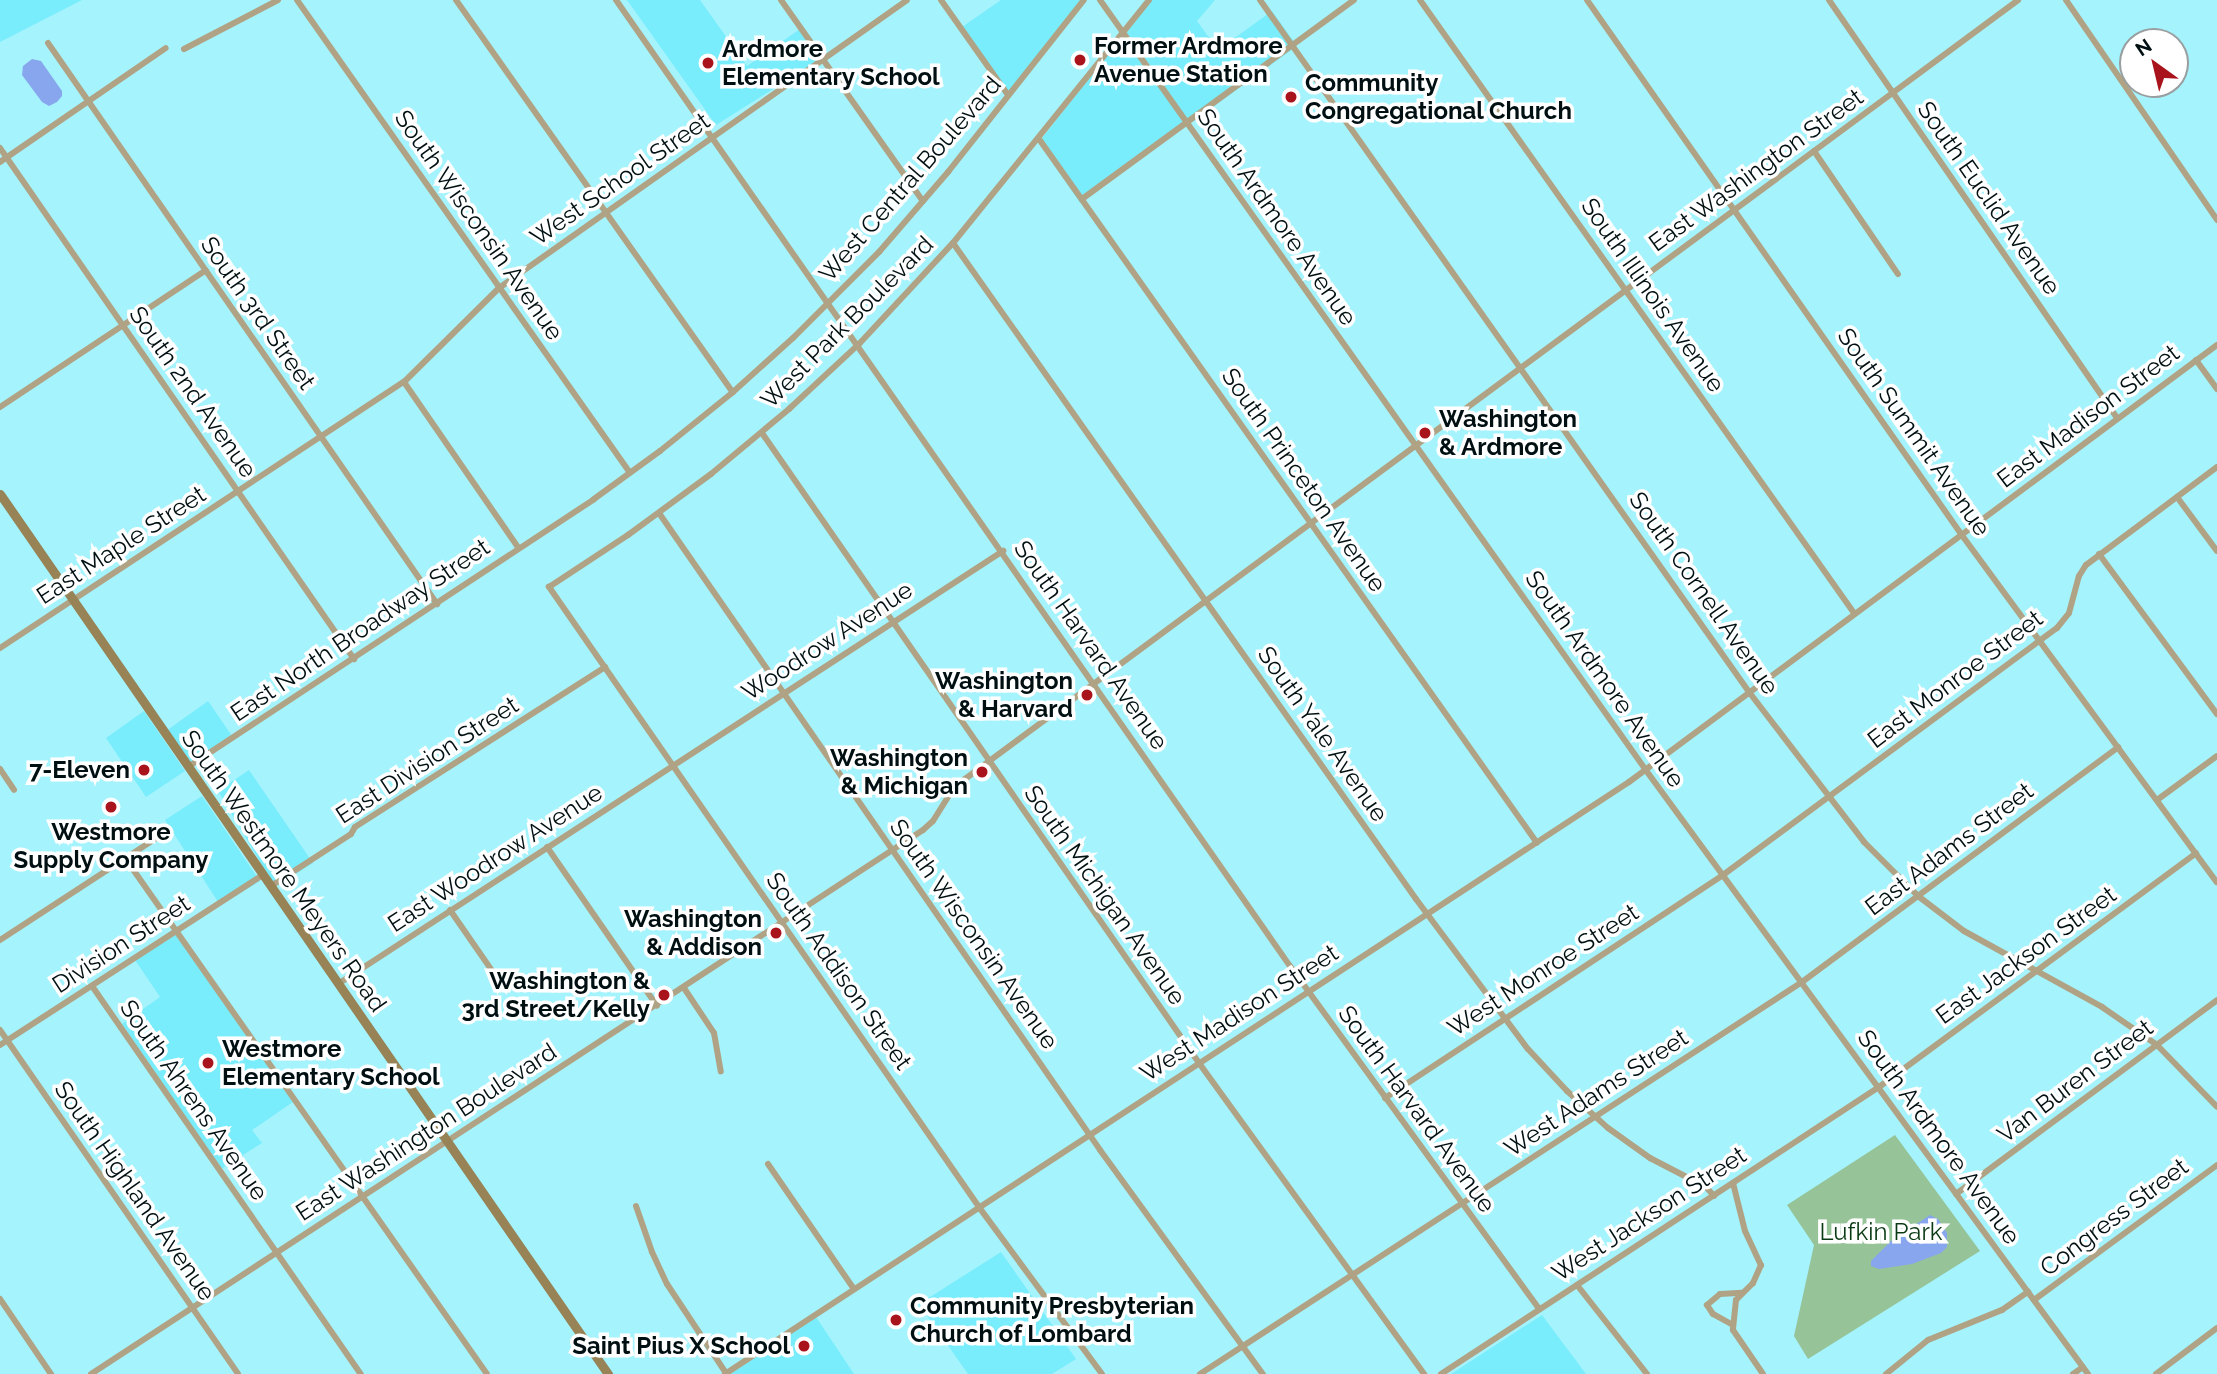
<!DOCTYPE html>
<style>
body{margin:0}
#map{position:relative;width:2217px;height:1374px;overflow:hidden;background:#a5f3fd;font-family:Raleway,sans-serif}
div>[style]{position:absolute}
.built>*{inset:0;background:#79edfc}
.green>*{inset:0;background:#96c398}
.water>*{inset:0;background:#88a6ee}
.street>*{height:6px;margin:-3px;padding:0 3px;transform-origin:3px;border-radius:3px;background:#b0a385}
.secondary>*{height:9px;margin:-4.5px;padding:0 4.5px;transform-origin:4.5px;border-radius:4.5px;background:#978356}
.dots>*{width:19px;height:19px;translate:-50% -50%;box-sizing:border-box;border:4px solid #fff;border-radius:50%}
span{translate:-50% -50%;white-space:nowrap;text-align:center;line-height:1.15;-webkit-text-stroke:7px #fff;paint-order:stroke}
.poi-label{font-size:24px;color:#000f11;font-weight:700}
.left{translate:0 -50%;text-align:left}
.right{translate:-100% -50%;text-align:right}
.street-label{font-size:24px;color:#000f11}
.park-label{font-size:24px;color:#093a13}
.north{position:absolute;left:2119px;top:28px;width:70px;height:70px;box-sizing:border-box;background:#fff;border:2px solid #999fa0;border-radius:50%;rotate:326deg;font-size:19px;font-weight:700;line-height:28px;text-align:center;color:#000f11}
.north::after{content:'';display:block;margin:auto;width:24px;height:32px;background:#a9141c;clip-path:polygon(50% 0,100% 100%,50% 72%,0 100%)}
</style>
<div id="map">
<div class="built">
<i style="clip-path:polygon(0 0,82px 0,0 42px)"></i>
<i style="clip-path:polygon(627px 0,700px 0,747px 66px,800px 29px,821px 59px,716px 125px)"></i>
<i style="clip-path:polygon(1001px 0,1082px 0,1008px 93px,962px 27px)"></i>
<i style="clip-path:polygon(1151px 0,1215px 0,1197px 21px,1218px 50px,1272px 11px,1297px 46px,1080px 203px,1039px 142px)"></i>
<i style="clip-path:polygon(208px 701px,232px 736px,190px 764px,166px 731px)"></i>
<i style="clip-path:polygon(144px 711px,185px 771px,146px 797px,106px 738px)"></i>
<i style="clip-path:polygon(249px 770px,313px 863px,275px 887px,218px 791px)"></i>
<i style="clip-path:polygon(202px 796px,260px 881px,220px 905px,165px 820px)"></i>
<i style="clip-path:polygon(176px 933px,293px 1102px,252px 1130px,262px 1143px,221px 1169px,122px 1024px,160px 997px,135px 960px)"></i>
<i style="clip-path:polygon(1001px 1252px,1076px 1359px,1052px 1374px,968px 1374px,919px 1304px)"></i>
<i style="clip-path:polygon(1542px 1315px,1586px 1374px,1451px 1374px)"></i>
<i style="clip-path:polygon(816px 1317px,854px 1374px,730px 1374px)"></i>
</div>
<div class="green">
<i style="clip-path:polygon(1895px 1135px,1980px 1251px,1808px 1359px,1794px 1336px,1814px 1245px,1787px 1205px)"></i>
</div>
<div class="water">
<i style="clip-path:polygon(32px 59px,41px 61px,62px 91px,62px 96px,57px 102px,49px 106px,42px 102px,22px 75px,23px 66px)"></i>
<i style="clip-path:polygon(1930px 1215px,1938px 1219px,1947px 1233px,1947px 1247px,1941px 1253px,1912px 1264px,1879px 1269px,1871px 1266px,1871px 1261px,1891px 1241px)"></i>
</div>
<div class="street">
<i style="left:297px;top:0;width:578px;rotate:54.85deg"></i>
<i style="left:456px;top:0;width:480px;rotate:54.8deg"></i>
<i style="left:616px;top:0;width:1178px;rotate:55.1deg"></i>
<i style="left:1290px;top:966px;width:424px;rotate:54deg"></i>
<i style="left:781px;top:0;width:246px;rotate:54.8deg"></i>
<i style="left:941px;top:0;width:116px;rotate:54.8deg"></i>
<i style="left:1100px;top:0;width:943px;rotate:54.67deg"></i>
<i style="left:1645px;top:769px;width:750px;rotate:53.79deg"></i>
<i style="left:1260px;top:0;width:847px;rotate:54.75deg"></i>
<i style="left:1749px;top:692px;width:189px;rotate:52.5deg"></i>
<i style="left:1864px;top:842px;width:76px;rotate:45deg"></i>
<i style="left:1918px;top:896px;width:58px;rotate:37.3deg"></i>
<i style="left:1964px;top:931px;width:158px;rotate:28.8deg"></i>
<i style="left:2102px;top:1007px;width:67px;rotate:34.6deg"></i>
<i style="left:2157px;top:1045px;width:86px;rotate:45.9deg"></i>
<i style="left:1420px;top:0;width:751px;rotate:54.7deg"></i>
<i style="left:1587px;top:0;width:652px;rotate:54.99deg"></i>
<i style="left:1961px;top:534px;width:432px;rotate:53.7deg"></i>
<i style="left:1829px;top:0;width:508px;rotate:55.43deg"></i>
<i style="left:2066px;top:0;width:267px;rotate:55.5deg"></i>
<i style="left:48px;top:43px;width:683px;rotate:55.26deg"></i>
<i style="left:184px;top:49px;width:106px;rotate:-27.5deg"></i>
<i style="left:1039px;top:139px;width:862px;rotate:54.72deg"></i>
<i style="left:0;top:148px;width:622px;rotate:55.29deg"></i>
<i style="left:1814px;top:151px;width:149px;rotate:55.7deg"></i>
<i style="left:0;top:162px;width:201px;rotate:-34.5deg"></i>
<i style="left:1082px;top:199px;width:337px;rotate:-36.2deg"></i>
<i style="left:953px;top:243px;width:803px;rotate:54.79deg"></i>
<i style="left:1416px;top:899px;width:187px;rotate:53.3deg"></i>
<i style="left:1528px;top:1049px;width:57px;rotate:47.1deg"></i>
<i style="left:1567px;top:1091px;width:55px;rotate:42.1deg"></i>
<i style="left:1608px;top:1128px;width:52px;rotate:35.5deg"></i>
<i style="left:1650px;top:1158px;width:63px;rotate:27.4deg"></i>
<i style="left:1706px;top:1187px;width:12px;rotate:48deg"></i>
<i style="left:2196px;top:360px;width:36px;rotate:54deg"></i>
<i style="left:404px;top:382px;width:201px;rotate:55.4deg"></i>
<i style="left:0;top:407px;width:247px;rotate:-33.6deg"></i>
<i style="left:762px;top:433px;width:767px;rotate:55.25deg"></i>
<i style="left:1199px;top:1063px;width:384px;rotate:54.1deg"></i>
<i style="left:2177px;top:497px;width:67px;rotate:53.5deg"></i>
<i style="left:659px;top:513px;width:775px;rotate:55.3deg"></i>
<i style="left:1100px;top:1150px;width:277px;rotate:54deg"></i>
<i style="left:2099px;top:554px;width:199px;rotate:53.6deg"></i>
<i style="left:0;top:648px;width:484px;rotate:-33.4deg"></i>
<i style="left:404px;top:382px;width:134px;rotate:-44.7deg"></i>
<i style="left:499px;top:288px;width:499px;rotate:-35.2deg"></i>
<i style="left:188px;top:767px;width:486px;rotate:-33.4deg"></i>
<i style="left:594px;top:499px;width:82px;rotate:-36deg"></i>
<i style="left:660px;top:451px;width:94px;rotate:-38.9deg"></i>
<i style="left:733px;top:392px;width:81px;rotate:-42deg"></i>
<i style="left:793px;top:338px;width:122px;rotate:-45deg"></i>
<i style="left:879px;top:252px;width:106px;rotate:-49.2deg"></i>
<i style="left:948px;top:172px;width:219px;rotate:-51.7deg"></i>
<i style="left:0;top:769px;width:25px;rotate:56deg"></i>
<i style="left:2157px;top:800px;width:74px;rotate:-36.3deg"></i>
<i style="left:547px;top:847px;width:193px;rotate:55.3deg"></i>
<i style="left:125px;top:858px;width:630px;rotate:54.95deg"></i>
<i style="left:271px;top:886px;width:95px;rotate:-33deg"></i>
<i style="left:351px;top:834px;width:8px;rotate:-60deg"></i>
<i style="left:355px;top:827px;width:297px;rotate:-32.6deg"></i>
<i style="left:450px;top:910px;width:95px;rotate:55.3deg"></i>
<i style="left:0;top:940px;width:199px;rotate:-33.1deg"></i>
<i style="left:338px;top:984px;width:794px;rotate:-33.07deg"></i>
<i style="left:92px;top:986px;width:472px;rotate:55.3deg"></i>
<i style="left:684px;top:988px;width:54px;rotate:56.3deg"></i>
<i style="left:714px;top:1033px;width:39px;rotate:80deg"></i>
<i style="left:0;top:1030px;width:418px;rotate:55.3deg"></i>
<i style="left:0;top:1045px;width:313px;rotate:-32.9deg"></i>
<i style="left:1385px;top:1098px;width:405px;rotate:-33.4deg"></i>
<i style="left:1723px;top:875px;width:415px;rotate:-36.5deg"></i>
<i style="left:2057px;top:628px;width:19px;rotate:-51deg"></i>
<i style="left:2069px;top:613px;width:38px;rotate:-75deg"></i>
<i style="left:2079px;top:576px;width:13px;rotate:-58deg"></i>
<i style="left:2086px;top:565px;width:164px;rotate:-36.8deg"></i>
<i style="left:768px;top:1164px;width:152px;rotate:55.5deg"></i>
<i style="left:1733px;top:1183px;width:49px;rotate:76deg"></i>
<i style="left:1745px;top:1231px;width:38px;rotate:65deg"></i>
<i style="left:1761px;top:1265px;width:20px;rotate:114deg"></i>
<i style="left:1753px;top:1283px;width:24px;rotate:135deg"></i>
<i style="left:1736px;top:1300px;width:30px;rotate:96deg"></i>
<i style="left:1733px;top:1330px;width:53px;rotate:55.7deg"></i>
<i style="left:1956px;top:1194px;width:325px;rotate:-36.6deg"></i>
<i style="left:636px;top:1206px;width:49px;rotate:70.8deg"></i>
<i style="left:652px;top:1252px;width:35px;rotate:65deg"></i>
<i style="left:667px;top:1284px;width:107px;rotate:56.5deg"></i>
<i style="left:1577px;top:1285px;width:113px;rotate:51.8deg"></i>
<i style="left:0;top:1299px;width:91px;rotate:55.8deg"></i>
<i style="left:2034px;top:1300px;width:227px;rotate:-36.4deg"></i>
<i style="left:1733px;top:1325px;width:23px;rotate:-151deg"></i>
<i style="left:1713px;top:1314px;width:11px;rotate:-124deg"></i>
<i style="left:1707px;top:1305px;width:17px;rotate:-40deg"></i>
<i style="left:1720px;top:1294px;width:22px;rotate:-3deg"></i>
<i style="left:91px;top:1374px;width:994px;rotate:-33.18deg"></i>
<i style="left:923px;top:830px;width:13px;rotate:-42deg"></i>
<i style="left:933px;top:821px;width:34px;rotate:-58deg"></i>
<i style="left:951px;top:792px;width:19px;rotate:-43deg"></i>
<i style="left:965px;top:779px;width:1310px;rotate:-36.49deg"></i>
<i style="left:725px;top:1374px;width:1081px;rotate:-33.22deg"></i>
<i style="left:1629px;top:782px;width:733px;rotate:-36.62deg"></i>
<i style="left:1102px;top:1374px;width:207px;rotate:-126.4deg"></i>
<i style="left:979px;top:1207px;width:755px;rotate:-124.74deg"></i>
<i style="left:549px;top:587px;width:95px;rotate:-33.4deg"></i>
<i style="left:628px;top:535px;width:103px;rotate:-36.3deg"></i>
<i style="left:711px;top:474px;width:102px;rotate:-39.8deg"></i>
<i style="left:789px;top:409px;width:96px;rotate:-42.9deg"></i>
<i style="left:859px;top:344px;width:138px;rotate:-47.1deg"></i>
<i style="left:953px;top:243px;width:312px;rotate:-51.1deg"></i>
<i style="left:1200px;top:1374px;width:718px;rotate:-33.07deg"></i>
<i style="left:1802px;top:982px;width:394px;rotate:-36.6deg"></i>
<i style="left:1441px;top:1374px;width:524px;rotate:-33.23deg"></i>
<i style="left:1879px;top:1087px;width:394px;rotate:-36.4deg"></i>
<i style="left:1886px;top:1374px;width:54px;rotate:-39deg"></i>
<i style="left:1928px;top:1340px;width:80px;rotate:-22.1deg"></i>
<i style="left:2002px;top:1310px;width:32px;rotate:-35deg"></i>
<i style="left:2073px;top:1374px;width:12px;rotate:-35deg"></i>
<i style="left:2156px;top:1374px;width:76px;rotate:-37deg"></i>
</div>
<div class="secondary">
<i style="left:0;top:494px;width:1070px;rotate:55.36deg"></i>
</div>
<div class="dots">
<i style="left:1080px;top:60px;background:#a9141c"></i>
<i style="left:708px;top:63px;background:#a9141c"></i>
<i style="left:1291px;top:97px;background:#a9141c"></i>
<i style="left:1425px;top:433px;background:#a9141c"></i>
<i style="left:1087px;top:695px;background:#a9141c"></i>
<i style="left:144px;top:770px;background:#a9141c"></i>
<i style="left:982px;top:772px;background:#a9141c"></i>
<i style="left:111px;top:807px;background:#a9141c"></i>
<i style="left:776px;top:933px;background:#a9141c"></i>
<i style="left:664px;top:995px;background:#a9141c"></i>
<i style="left:208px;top:1063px;background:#a9141c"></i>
<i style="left:896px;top:1320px;background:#a9141c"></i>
<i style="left:804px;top:1346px;background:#a9141c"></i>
</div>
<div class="poi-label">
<span class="left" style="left:1094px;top:60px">Former Ardmore<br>Avenue Station</span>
<span class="left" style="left:722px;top:63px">Ardmore<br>Elementary School</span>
<span class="left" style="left:1305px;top:97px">Community<br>Congregational Church</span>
<span class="left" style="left:1439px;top:433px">Washington<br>&amp; Ardmore</span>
<span class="right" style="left:1073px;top:695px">Washington<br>&amp; Harvard</span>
<span class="right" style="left:968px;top:772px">Washington<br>&amp; Michigan</span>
<span class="right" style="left:130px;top:770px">7-Eleven</span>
<span style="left:111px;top:846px">Westmore<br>Supply Company</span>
<span class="right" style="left:762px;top:933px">Washington<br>&amp; Addison</span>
<span class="right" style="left:650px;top:995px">Washington &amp;<br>3rd Street/Kelly</span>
<span class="left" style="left:222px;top:1063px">Westmore<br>Elementary School</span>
<span class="left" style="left:910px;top:1320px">Community Presbyterian<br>Church of Lombard</span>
<span class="right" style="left:790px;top:1346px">Saint Pius X School</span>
</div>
<div class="street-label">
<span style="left:1756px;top:170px;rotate:-36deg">East Washington Street</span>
<span style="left:620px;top:179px;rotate:-35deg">West School Street</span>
<span style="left:910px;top:179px;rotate:-49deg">West Central Boulevard</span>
<span style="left:1989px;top:198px;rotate:55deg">South Euclid Avenue</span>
<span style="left:1277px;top:217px;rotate:55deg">South Ardmore Avenue</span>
<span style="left:479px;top:225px;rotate:55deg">South Wisconsin Avenue</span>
<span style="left:1653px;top:295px;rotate:55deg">South Illinois Avenue</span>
<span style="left:258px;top:313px;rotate:55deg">South 3rd Street</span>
<span style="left:847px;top:322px;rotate:-45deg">West Park Boulevard</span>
<span style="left:193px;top:392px;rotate:55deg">South 2nd Avenue</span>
<span style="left:2088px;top:416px;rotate:-37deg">East Madison Street</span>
<span style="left:1914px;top:432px;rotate:55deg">South Summit Avenue</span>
<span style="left:1304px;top:480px;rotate:55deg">South Princeton Avenue</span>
<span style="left:121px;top:545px;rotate:-33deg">East Maple Street</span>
<span style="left:1704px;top:593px;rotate:55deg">South Cornell Avenue</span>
<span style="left:360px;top:630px;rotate:-34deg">East North Broadway Street</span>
<span style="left:827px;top:641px;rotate:-33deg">Woodrow Avenue</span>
<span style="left:1091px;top:645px;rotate:55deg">South Harvard Avenue</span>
<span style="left:1605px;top:679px;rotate:55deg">South Ardmore Avenue</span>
<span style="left:1955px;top:679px;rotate:-37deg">East Monroe Street</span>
<span style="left:1323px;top:734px;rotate:55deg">South Yale Avenue</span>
<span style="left:427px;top:760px;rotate:-33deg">East Division Street</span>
<span style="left:1949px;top:849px;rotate:-37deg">East Adams Street</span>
<span style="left:495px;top:858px;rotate:-33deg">East Woodrow Avenue</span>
<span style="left:284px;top:871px;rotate:55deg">South Westmore Meyers Road</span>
<span style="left:1105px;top:895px;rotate:55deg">South Michigan Avenue</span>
<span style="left:974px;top:934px;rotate:55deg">South Wisconsin Avenue</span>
<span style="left:121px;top:944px;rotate:-33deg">Division Street</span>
<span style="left:2026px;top:955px;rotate:-36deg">East Jackson Street</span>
<span style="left:1543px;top:970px;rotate:-33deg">West Monroe Street</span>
<span style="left:839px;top:971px;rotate:55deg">South Addison Street</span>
<span style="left:1239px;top:1013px;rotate:-33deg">West Madison Street</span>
<span style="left:2075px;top:1081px;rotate:-37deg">Van Buren Street</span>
<span style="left:1596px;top:1093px;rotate:-33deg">West Adams Street</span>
<span style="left:194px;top:1100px;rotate:55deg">South Ahrens Avenue</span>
<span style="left:1417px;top:1109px;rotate:54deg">South Harvard Avenue</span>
<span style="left:426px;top:1132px;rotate:-33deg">East Washington Boulevard</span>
<span style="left:1939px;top:1137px;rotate:54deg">South Ardmore Avenue</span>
<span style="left:135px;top:1191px;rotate:55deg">South Highland Avenue</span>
<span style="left:1649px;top:1214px;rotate:-33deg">West Jackson Street</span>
<span style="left:2114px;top:1217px;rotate:-37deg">Congress Street</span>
</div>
<div class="park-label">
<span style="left:1881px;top:1232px">Lufkin Park</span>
</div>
<div class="north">N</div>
</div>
